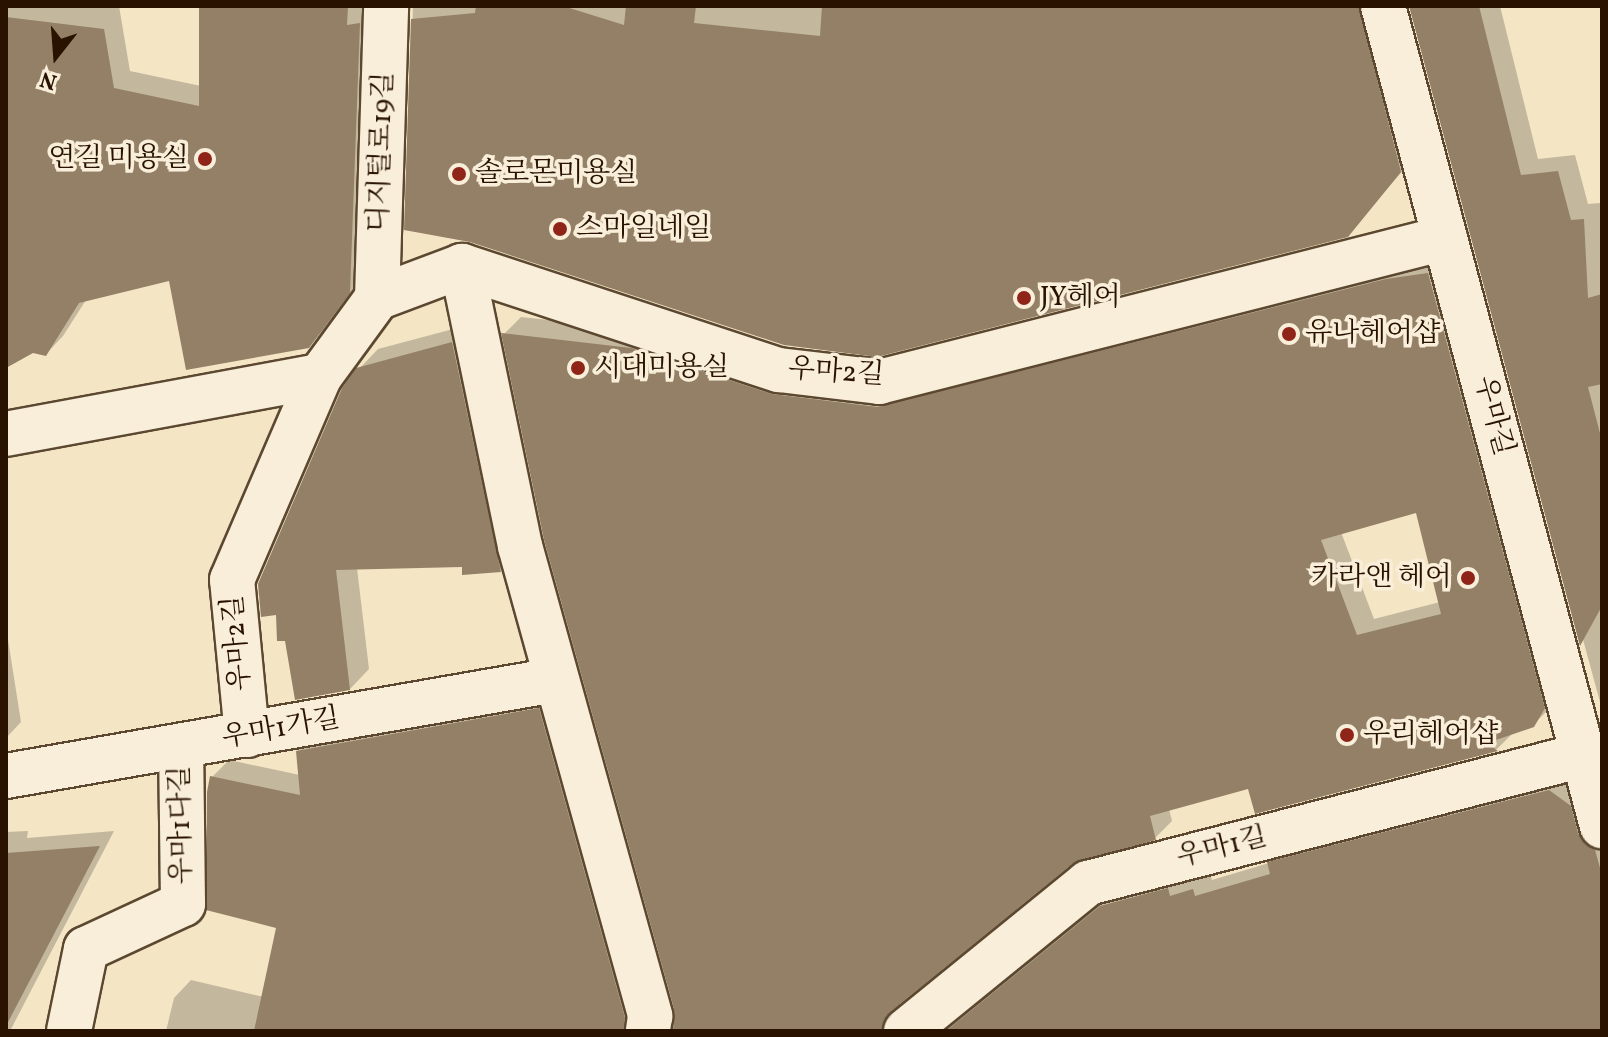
<!DOCTYPE html>
<meta charset="utf-8">
<style>
body{margin:0}
#map{position:relative;width:1608px;height:1037px;overflow:hidden;background:#f4e5c5;font-family:Vollkorn,"Noto Serif KR",serif}
div>[style]{position:absolute}
.shadow>*{inset:0;background:#0003}
.building>*{inset:0;background:#938066}
.roads{filter:drop-shadow(2px 0 #5c4831) drop-shadow(-2px 0 #5c4831) drop-shadow(0 2px #5c4831) drop-shadow(0 -2px #5c4831)}
.minor>*{height:44px;margin:-22px;padding:0 22px;transform-origin:22px;border-radius:22px;background:#f8eed9}
.dots>*{width:22px;height:22px;translate:-50% -50%;box-sizing:border-box;border:4px solid #f8eed9;border-radius:50%}
span{translate:-50% -50%;white-space:nowrap;text-align:center;line-height:1.15;-webkit-text-stroke:7px #f8eed9;paint-order:stroke}
.street-label{font-size:28px;color:#291300}
.poi-label{font-size:28px;color:#291300}
.right{translate:-100% -50%;text-align:right}
.left{translate:0 -50%;text-align:left}
.frame{position:absolute;inset:0;border:8px solid #291300;pointer-events:none}
.north{position:absolute;left:16px;top:16px;width:80px;height:80px;-webkit-text-stroke:6px #f8eed9;paint-order:stroke;rotate:197deg;font-size:22px;font-weight:700;line-height:32px;text-align:center;color:#291300}
.north::after{content:'';display:block;margin:auto;width:28px;height:36px;background:#291300;clip-path:polygon(50% 0,100% 100%,50% 72%,0 100%)}
</style>
<div id="map">
<div class="shadow">
<i style="clip-path:polygon(6px 6px,119px 6px,130px 71px,201px 86px,201px 6px,377px 6px,366px 274px,326px 328px,308px 346px,170px 279px,86px 300px,63px 336px,46px 354px,32px 351px,6px 361px)"></i>
<i style="clip-path:polygon(413px 6px,1379px 6px,1418px 153px,1347px 235px,470px 240px,406px 228px)"></i>
<i style="clip-path:polygon(1411px 6px,1500px 6px,1538px 159px,1575px 155px,1588px 204px,1600px 203px,1600px 702px)"></i>
<i style="clip-path:polygon(evenodd,1445px 257px,1551px 707px,1533px 725px,1515px 731px,1497px 749px,1256px 812px,1250px 787px,1169px 809px,1172px 821px,1155px 838px,1071px 862px,900px 1002px,898px 1016px,906px 1031px,673px 1031px,676px 1009px,504px 334px,521px 317px,649px 331px,790px 377px,1445px 257px,1418px 510px,1440px 602px,1374px 619px,1341px 532px,1418px 510px)"></i>
<i style="clip-path:polygon(472px 324px,520px 551px,500px 570px,464px 565px,357px 568px,369px 669px,350px 689px,296px 698px,358px 370px,378px 349px)"></i>
<i style="clip-path:polygon(6px 627px,21px 722px,6px 738px)"></i>
<i style="clip-path:polygon(556px 692px,648px 1031px,166px 1031px,174px 998px,191px 980px,264px 997px,278px 927px,212px 777px,229px 760px,300px 775px,298px 751px,315px 734px)"></i>
<i style="clip-path:polygon(1567px 773px,1602px 827px,1602px 1031px,945px 1031px,1119px 889px,1185px 872px,1187px 880px,1210px 873px,1212px 880px,1269px 863px,1287px 846px)"></i>
<i style="clip-path:polygon(28px 831px,27px 838px,114px 831px,10px 1031px,6px 1031px,6px 832px)"></i>
</div>
<div class="building">
<i style="clip-path:polygon(199px 6px,348px 6px,347px 25px,360px 23px,350px 293px,309px 348px,186px 370px,169px 281px,79px 303px,46px 356px,33px 353px,6px 368px,6px 17px,104px 29px,114px 88px,199px 106px)"></i>
<i style="clip-path:polygon(476px 6px,563px 6px,624px 25px,626px 6px,696px 6px,694px 23px,820px 36px,822px 6px,1359px 6px,1401px 172px,1348px 237px,877px 357px,784px 345px,470px 242px,404px 230px,411px 19px,475px 13px)"></i>
<i style="clip-path:polygon(1409px 6px,1479px 6px,1521px 175px,1558px 171px,1571px 220px,1584px 219px,1588px 298px,1602px 294px,1602px 384px,1588px 387px,1602px 441px,1602px 606px,1580px 646px)"></i>
<i style="clip-path:polygon(evenodd,1428px 273px,1545px 708px,1534px 727px,1487px 743px,1498px 751px,1255px 814px,1248px 789px,1150px 816px,1156px 840px,1072px 864px,890px 1012px,882px 1031px,673px 1031px,674px 1009px,544px 540px,501px 333px,631px 348px,772px 394px,877px 407px,1386px 279px,1428px 273px,1416px 513px,1441px 614px,1357px 635px,1321px 540px,1416px 513px)"></i>
<i style="clip-path:polygon(452px 342px,501px 572px,462px 575px,462px 567px,336px 570px,350px 690px,295px 700px,285px 641px,277px 641px,276px 615px,261px 617px,258px 584px,342px 388px,356px 368px)"></i>
<i style="clip-path:polygon(539px 708px,625px 1018px,624px 1031px,254px 1031px,276px 928px,206px 910px,207px 792px,210px 776px,300px 795px,296px 751px)"></i>
<i style="clip-path:polygon(1549px 790px,1571px 806px,1578px 833px,1585px 844px,1595px 850px,1602px 875px,1602px 1031px,946px 1031px,1100px 906px,1168px 888px,1170px 896px,1193px 889px,1195px 896px,1270px 874px,1267px 862px)"></i>
<i style="clip-path:polygon(100px 846px,6px 1026px,6px 853px)"></i>
</div>
<div class="roads">
<div class="minor">
<i style="left:1383px;top:6px;width:849px;rotate:75.05deg"></i>
<i style="left:462px;top:266px;width:286px;rotate:78.3deg"></i>
<i style="left:520px;top:546px;width:488px;rotate:74.5deg"></i>
<i style="left:650px;top:1016px;width:15px;rotate:98deg"></i>
<i style="left:377px;top:298px;width:292px;rotate:-88.2deg"></i>
<i style="left:6px;top:434px;width:319px;rotate:-10.5deg"></i>
<i style="left:320px;top:376px;width:97px;rotate:-53.8deg"></i>
<i style="left:377px;top:298px;width:91px;rotate:-20.6deg"></i>
<i style="left:462px;top:266px;width:334px;rotate:18.2deg"></i>
<i style="left:779px;top:370px;width:101px;rotate:6.8deg"></i>
<i style="left:879px;top:382px;width:584px;rotate:-14.27deg"></i>
<i style="left:247px;top:735px;width:156px;rotate:-95.5deg"></i>
<i style="left:232px;top:580px;width:222px;rotate:-66.7deg"></i>
<i style="left:6px;top:776px;width:557px;rotate:-9.92deg"></i>
<i style="left:69px;top:1031px;width:84px;rotate:-78.3deg"></i>
<i style="left:86px;top:949px;width:107px;rotate:-24.9deg"></i>
<i style="left:183px;top:904px;width:157px;rotate:-90.7deg"></i>
<i style="left:906px;top:1031px;width:235px;rotate:-39.1deg"></i>
<i style="left:1088px;top:883px;width:511px;rotate:-14.5deg"></i>
</div>
</div>
<div class="dots">
<i style="left:205px;top:159px;background:#8f2418"></i>
<i style="left:459px;top:174px;background:#8f2418"></i>
<i style="left:560px;top:229px;background:#8f2418"></i>
<i style="left:1024px;top:298px;background:#8f2418"></i>
<i style="left:1289px;top:334px;background:#8f2418"></i>
<i style="left:578px;top:368px;background:#8f2418"></i>
<i style="left:1468px;top:578px;background:#8f2418"></i>
<i style="left:1347px;top:735px;background:#8f2418"></i>
</div>
<div class="street-label">
<span style="left:382px;top:152px;rotate:-88deg">디지털로19길</span>
<span style="left:836px;top:373px;rotate:4deg">우마2길</span>
<span style="left:1493px;top:416px;rotate:75deg">우마길</span>
<span style="left:238px;top:643px;rotate:-95deg">우마2길</span>
<span style="left:281px;top:729px;rotate:-10deg">우마1가길</span>
<span style="left:182px;top:825px;rotate:-91deg">우마1다길</span>
<span style="left:1222px;top:848px;rotate:-14deg">우마1길</span>
</div>
<div class="poi-label">
<span class="right" style="left:189px;top:159px">연길 미용실</span>
<span class="left" style="left:475px;top:174px">솔로몬미용실</span>
<span class="left" style="left:576px;top:229px">스마일네일</span>
<span class="left" style="left:1040px;top:298px">JY헤어</span>
<span class="left" style="left:1305px;top:334px">유나헤어샵</span>
<span class="left" style="left:594px;top:368px">시대미용실</span>
<span class="right" style="left:1452px;top:578px">카라앤 헤어</span>
<span class="left" style="left:1363px;top:735px">우리헤어샵</span>
</div>
<div class="frame"></div>
<div class="north">N</div>
</div>
